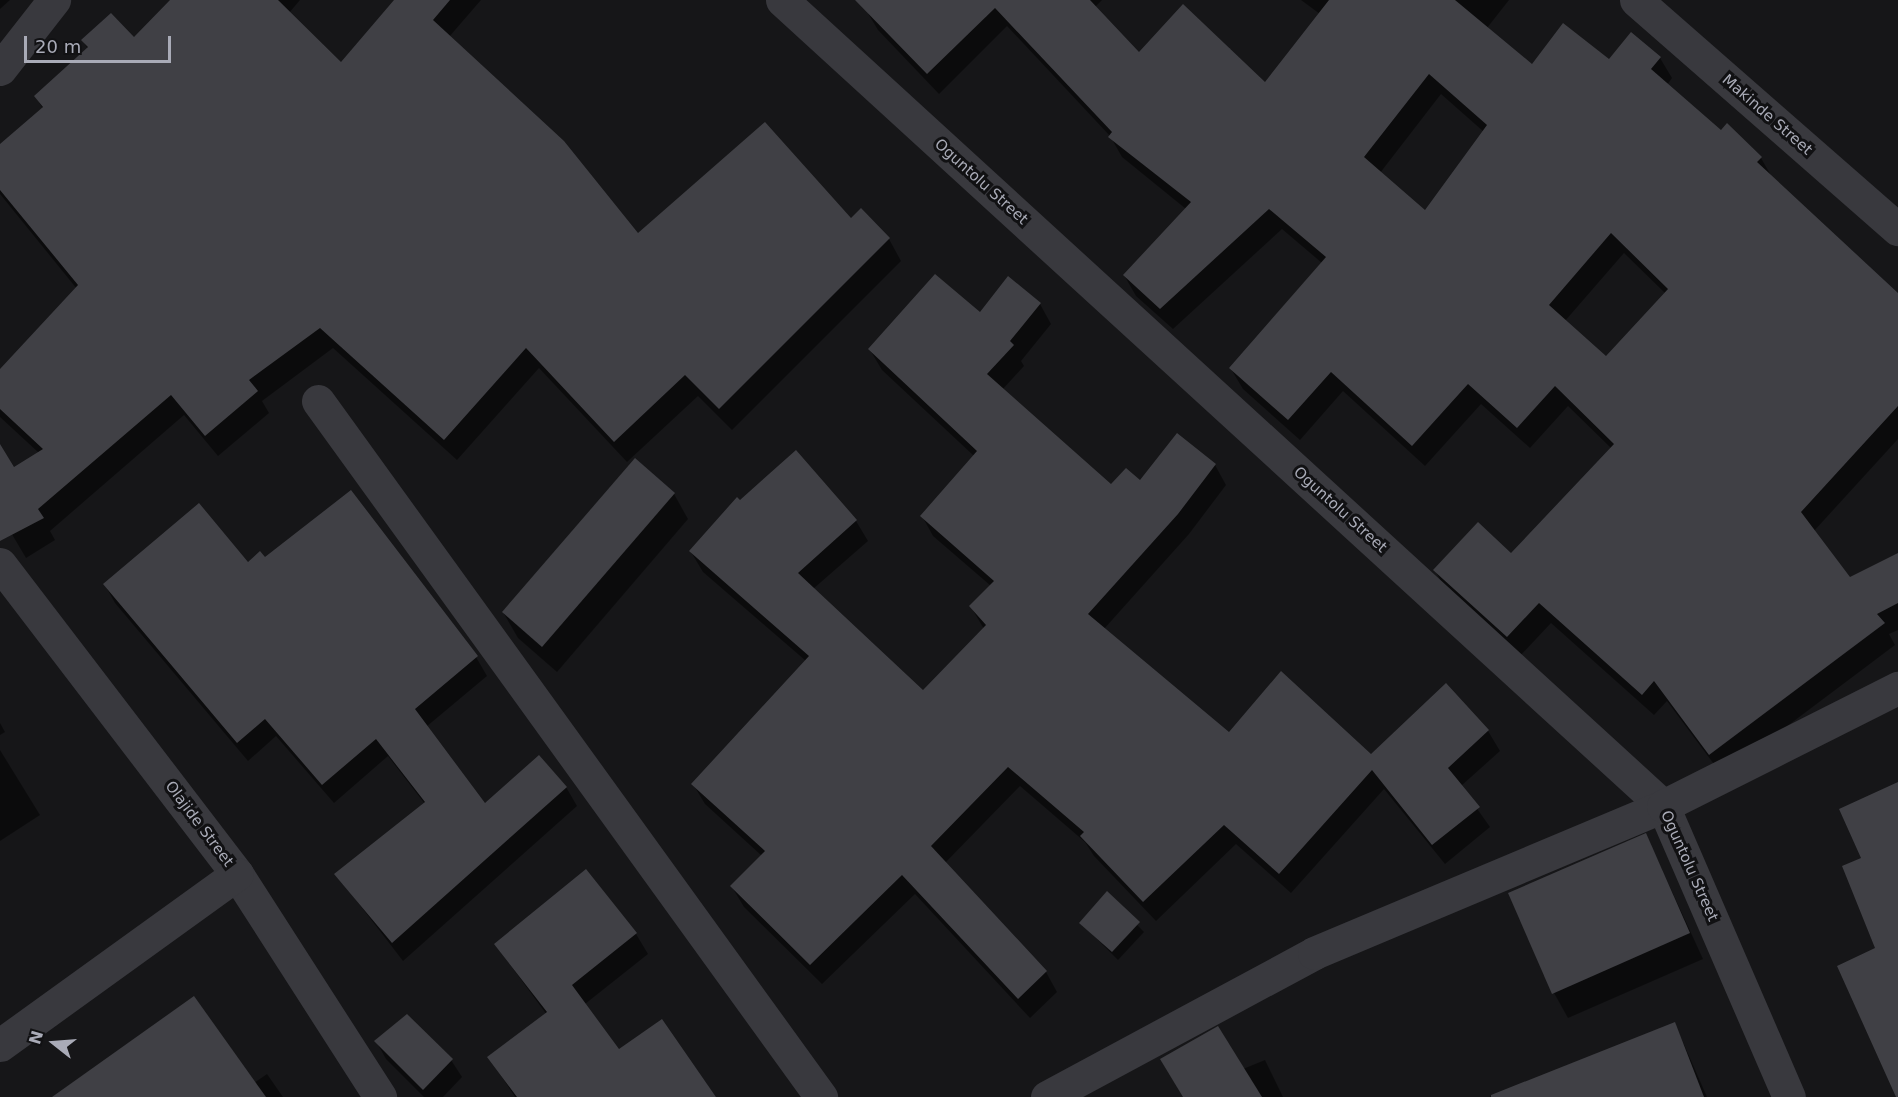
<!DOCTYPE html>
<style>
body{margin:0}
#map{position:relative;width:1898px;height:1097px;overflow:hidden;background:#161618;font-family:"DejaVu Sans",sans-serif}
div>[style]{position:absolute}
.shadow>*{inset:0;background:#0007}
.building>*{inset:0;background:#404045}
.minor>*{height:33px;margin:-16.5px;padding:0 16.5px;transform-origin:16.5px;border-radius:16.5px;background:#39393e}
span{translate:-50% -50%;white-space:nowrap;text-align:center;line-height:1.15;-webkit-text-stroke:6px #111113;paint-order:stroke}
.street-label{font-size:15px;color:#a9abb7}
.north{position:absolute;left:24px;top:1013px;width:60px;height:60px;-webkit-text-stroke:4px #111113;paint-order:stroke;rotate:287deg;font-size:16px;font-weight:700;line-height:24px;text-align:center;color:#a9abb7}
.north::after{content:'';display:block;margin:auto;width:21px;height:27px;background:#a9abb7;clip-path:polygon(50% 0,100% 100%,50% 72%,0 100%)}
.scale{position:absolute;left:24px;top:36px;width:147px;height:27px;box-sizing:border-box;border:3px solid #a9abb7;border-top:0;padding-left:8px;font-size:18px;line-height:21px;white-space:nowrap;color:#a9abb7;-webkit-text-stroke:4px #111113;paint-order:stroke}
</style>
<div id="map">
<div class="shadow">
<i style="clip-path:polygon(0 0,10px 0,0 9px)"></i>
<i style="clip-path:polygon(172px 0,300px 0,289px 13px,341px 64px,396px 0,481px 0,449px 37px,637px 235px,851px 220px,861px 211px,889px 239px,901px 261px,732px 430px,698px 396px,627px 462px,539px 368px,457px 460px,333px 348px,262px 401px,269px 413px,218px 456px,184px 415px,50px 531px,55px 540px,26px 558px,0 514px,0 477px,39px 453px,0 417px,0 372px,77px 289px,0 194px,0 146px,43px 109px,36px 97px,88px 49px,83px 41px,133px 40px)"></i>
<i style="clip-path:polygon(evenodd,877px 0,1102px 0,1095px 7px,1139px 54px,1265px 84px,1320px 14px,1301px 0,1509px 0,1487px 28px,1533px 67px,1660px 58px,1672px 78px,1667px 85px,1721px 132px,1727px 125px,1761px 158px,1773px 179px,1898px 295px,1898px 439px,1814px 531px,1850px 579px,1898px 555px,1898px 630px,1889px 634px,1895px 645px,1722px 775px,1667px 701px,1654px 715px,1551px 623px,1519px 657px,1446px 591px,1435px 570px,1511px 555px,1612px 449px,1568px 406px,1530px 448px,1481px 404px,1425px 466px,1343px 391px,1300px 440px,1243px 389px,1231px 369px,1322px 263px,1282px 229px,1173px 329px,1136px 296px,1124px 275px,1186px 209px,1122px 157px,1110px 136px,1007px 26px,939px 94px,878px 30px,866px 10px,877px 0,1441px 94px,1484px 132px,1425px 212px,1380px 173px,1441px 94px,877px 0,1624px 253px,1666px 294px,1606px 359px,1565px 321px,1624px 253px)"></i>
<i style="clip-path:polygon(1040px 304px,1051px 324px,1021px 361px,1024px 366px,1002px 390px,1112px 486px,1215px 465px,1226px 485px,1189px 534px,1104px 629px,1229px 734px,1371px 756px,1446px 685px,1488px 731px,1500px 751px,1461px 786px,1490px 827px,1445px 864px,1384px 789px,1291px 893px,1236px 844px,1156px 921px,1094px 856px,1085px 842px,1020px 786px,945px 863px,1046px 972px,1057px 992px,1030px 1018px,915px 894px,822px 984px,744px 907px,732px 887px,762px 856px,705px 804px,693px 784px,806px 661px,703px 572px,691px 552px,796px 452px,856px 521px,868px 541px,813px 589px,923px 692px,984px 629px,971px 607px,991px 586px,933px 536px,922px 516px,974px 456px,882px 370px,870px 350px,980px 314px)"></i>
<i style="clip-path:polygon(674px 494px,688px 519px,557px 672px,518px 638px,503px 612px)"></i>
<i style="clip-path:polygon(265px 559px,476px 657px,487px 676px,426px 727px,485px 806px,566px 787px,577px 806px,403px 961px,336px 874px,425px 804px,388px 756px,334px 803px,276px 736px,248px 761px,115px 603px,105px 585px)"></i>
<i style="clip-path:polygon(0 723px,5px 732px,0 735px)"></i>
<i style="clip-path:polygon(0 750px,40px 815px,0 841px)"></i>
<i style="clip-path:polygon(1646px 835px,1703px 959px,1568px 1018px,1554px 993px)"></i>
<i style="clip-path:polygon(1107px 894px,1144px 932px,1118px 960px,1081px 923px)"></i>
<i style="clip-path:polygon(636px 934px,648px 954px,585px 1004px,619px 1051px,662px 1021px,716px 1097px,515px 1097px,489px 1057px,547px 1015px,495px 944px)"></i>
<i style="clip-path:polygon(1675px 1024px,1707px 1097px,1489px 1097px)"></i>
<i style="clip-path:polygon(376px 1041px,451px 1060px,462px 1077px,443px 1097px,424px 1097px,386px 1059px)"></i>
<i style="clip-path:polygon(1265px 1060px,1283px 1097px,1184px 1097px,1243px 1069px)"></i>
<i style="clip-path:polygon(267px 1074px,283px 1097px,55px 1097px,254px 1083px)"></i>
</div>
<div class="building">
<i style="clip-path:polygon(170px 0,278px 0,341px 62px,394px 0,450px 0,433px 20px,564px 141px,638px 233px,765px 122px,851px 218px,861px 208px,890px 238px,719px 409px,685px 375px,614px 442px,526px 348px,444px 440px,320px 328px,249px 380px,258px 391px,205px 436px,171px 395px,38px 509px,44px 518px,0 541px,0 444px,14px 467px,43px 449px,0 409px,0 369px,78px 285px,0 190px,0 144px,43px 107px,34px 96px,88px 47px,81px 40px,111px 13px,134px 37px)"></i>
<i style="clip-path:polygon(evenodd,855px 0,1090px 0,1139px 52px,1183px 4px,1265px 82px,1329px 0,1455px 0,1532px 64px,1563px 23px,1609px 59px,1631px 32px,1661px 57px,1651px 69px,1721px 130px,1727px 123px,1762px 157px,1757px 162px,1898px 293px,1898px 406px,1801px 512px,1850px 577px,1898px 553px,1898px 603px,1877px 614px,1885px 623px,1709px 755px,1654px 681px,1642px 695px,1539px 603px,1507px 637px,1433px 570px,1478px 522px,1511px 553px,1614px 444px,1555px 386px,1517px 428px,1468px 384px,1412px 446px,1331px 372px,1288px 420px,1229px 368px,1326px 257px,1269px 209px,1160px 309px,1123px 275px,1191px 202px,1108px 137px,1112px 132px,995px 8px,927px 74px,855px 0,1429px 74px,1487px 125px,1425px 210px,1364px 157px,1429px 74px,855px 0,1611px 233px,1668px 289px,1606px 356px,1549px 305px,1611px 233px)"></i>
<i style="clip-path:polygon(935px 274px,980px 312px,1008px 276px,1041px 303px,1010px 341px,1014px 345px,987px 374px,1111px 484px,1126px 468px,1140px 480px,1177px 433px,1216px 464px,1178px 514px,1088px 614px,1229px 732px,1281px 671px,1371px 754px,1446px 683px,1489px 730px,1448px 768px,1480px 807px,1432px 845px,1372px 770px,1279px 874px,1224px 825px,1143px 902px,1080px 836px,1084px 832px,1008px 767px,931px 846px,1047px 971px,1018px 999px,902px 875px,810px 965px,730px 886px,765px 851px,691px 784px,809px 656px,689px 551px,737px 497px,740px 500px,796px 450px,857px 520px,798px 573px,923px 690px,986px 625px,969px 606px,994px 581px,920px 516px,977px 451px,868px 349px)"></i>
<i style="clip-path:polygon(635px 458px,675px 493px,542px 647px,502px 612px)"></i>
<i style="clip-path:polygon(351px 490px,478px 656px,415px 709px,485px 803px,539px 755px,567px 787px,392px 943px,334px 874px,425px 802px,376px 739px,322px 785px,265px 719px,237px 743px,103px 584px,199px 503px,248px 562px,260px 551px,265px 557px)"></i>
<i style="clip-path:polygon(1898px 782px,1898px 1097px,1896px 1097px,1837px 966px,1875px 948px,1842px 866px,1861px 858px,1839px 809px)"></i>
<i style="clip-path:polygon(1646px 833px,1690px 933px,1552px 994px,1508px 893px)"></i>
<i style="clip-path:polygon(586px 869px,637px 933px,572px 985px,619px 1049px,662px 1019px,716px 1097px,517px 1097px,487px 1057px,547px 1012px,494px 944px)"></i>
<i style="clip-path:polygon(1107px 891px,1140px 922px,1112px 952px,1079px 923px)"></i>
<i style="clip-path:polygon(194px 996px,266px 1097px,52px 1097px)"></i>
<i style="clip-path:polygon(407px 1014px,453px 1059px,423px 1090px,374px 1041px)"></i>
<i style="clip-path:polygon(1675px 1022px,1704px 1097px,1491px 1097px,1491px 1095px)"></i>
<i style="clip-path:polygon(1218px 1026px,1262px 1097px,1183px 1097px,1160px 1059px)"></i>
</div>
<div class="minor">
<i style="left:782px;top:0;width:1194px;rotate:42.45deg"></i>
<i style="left:1663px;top:806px;width:317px;rotate:66.6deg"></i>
<i style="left:1636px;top:0;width:348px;rotate:41.2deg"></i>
<i style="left:0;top:69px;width:88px;rotate:-52deg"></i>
<i style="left:318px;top:401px;width:859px;rotate:54.14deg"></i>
<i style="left:0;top:564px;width:390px;rotate:52.6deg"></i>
<i style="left:237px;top:874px;width:265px;rotate:57.3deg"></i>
<i style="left:0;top:1045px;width:292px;rotate:-35.8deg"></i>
<i style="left:1047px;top:1097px;width:303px;rotate:-28.3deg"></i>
<i style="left:1314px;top:953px;width:379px;rotate:-22.8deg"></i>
<i style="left:1663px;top:806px;width:263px;rotate:-26.7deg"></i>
</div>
<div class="street-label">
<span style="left:1767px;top:115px;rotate:41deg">Makinde Street</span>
<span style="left:981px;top:182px;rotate:42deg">Oguntolu Street</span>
<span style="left:1340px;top:510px;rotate:42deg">Oguntolu Street</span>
<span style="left:199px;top:824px;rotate:53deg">Olajide Street</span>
<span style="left:1689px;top:866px;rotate:66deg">Oguntolu Street</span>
</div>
<div class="north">N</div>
<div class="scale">20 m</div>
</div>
